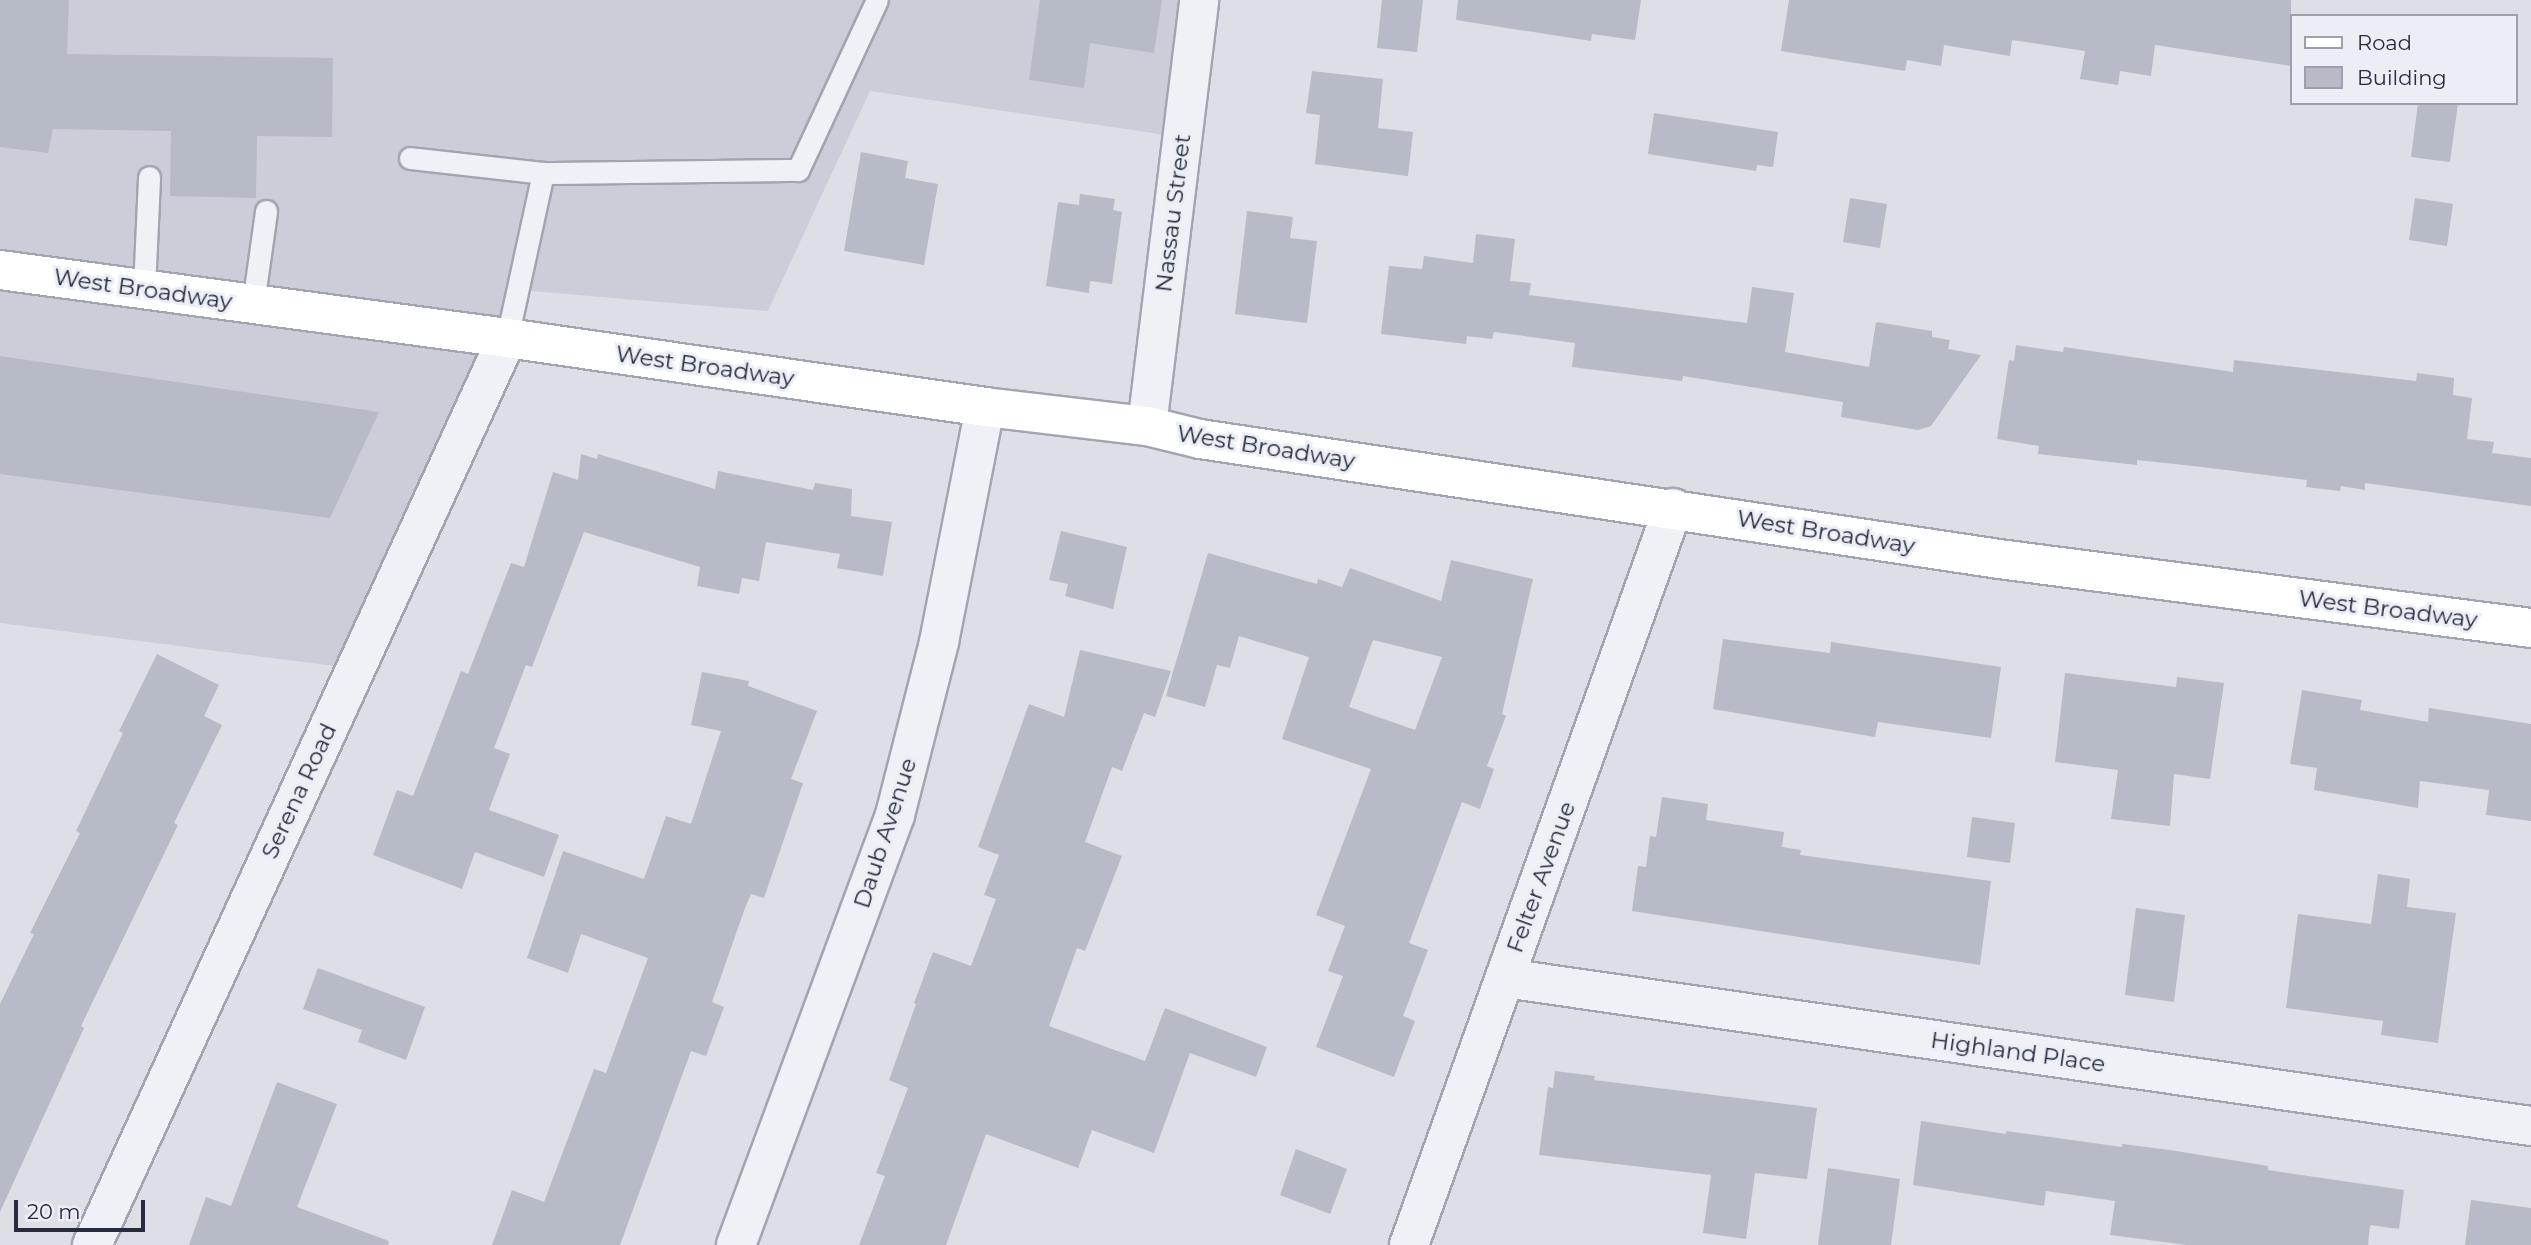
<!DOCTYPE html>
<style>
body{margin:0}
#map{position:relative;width:2531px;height:1245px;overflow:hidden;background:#dddfe7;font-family:Montserrat,sans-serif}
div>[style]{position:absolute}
.built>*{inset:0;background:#cbced9}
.building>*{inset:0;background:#b7bac7}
.roads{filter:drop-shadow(2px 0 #a2a5b1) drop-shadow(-2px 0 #a2a5b1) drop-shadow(0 2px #a2a5b1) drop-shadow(0 -2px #a2a5b1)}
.service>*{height:21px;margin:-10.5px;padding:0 10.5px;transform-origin:10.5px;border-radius:10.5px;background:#f0f1f6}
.minor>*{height:38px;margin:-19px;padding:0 19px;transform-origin:19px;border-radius:19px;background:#f0f1f6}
.secondary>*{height:38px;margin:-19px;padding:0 19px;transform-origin:19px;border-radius:19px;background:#fff}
span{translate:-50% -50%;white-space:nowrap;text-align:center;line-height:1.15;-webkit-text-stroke:6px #eceef5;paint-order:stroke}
.street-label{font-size:23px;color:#262b3e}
.legend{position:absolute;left:2290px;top:14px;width:228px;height:91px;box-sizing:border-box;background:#eceef5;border:2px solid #9da0ac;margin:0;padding:9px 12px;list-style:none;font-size:21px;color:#262b3e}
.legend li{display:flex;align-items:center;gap:14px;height:35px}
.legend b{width:35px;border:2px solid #9da0ac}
.scale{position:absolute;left:14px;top:1200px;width:131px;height:32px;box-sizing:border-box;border:4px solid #262b3e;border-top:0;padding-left:9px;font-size:21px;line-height:24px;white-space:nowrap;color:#262b3e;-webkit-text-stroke:5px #eceef5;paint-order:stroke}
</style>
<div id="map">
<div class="built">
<i style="clip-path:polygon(0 0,1213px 0,1193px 139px,870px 91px,768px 311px,531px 291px,358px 669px,0 623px)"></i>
</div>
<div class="building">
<i style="clip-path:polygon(0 0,69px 0,67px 54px,333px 58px,332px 137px,257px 136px,256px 198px,170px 196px,171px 131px,53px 129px,48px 153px,0 147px)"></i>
<i style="clip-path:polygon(1040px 0,1162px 0,1154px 53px,1090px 43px,1084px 88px,1029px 80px)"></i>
<i style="clip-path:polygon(1382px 0,1423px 0,1417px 52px,1377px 48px)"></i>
<i style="clip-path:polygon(1458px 0,1641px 0,1635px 40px,1592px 34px,1591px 41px,1456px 20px)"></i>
<i style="clip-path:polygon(1789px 0,2291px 0,2291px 66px,2155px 45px,2151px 76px,2120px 71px,2118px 85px,2080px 79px,2085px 51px,2012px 40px,2010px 56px,1944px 45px,1941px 66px,1907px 60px,1905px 71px,1781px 51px)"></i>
<i style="clip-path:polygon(1312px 71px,1383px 79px,1378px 128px,1413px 132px,1408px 176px,1315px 164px,1320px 115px,1306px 113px)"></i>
<i style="clip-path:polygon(2418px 103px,2458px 103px,2450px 162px,2411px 157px)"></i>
<i style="clip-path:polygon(1654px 113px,1778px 132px,1773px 167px,1757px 165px,1756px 171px,1648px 154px)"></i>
<i style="clip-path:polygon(861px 152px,908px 161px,905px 178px,938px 184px,924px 265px,844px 251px)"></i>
<i style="clip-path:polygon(1080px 194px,1115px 199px,1113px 210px,1122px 212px,1112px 284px,1090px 281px,1089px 293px,1046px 286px,1058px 202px,1079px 205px)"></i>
<i style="clip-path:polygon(1850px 198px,1887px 204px,1880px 248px,1843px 242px)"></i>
<i style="clip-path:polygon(2415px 198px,2453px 204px,2447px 246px,2409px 240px)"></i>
<i style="clip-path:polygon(1247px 211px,1293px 217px,1290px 238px,1317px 241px,1307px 323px,1235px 314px)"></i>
<i style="clip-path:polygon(1476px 234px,1515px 239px,1510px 281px,1531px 283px,1529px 295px,1747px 323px,1752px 287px,1794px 293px,1785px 352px,1869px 367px,1876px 322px,1932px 331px,1932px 337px,1950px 340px,1948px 349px,1981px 355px,1931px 426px,1918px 430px,1841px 417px,1843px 402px,1683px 376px,1682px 381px,1572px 367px,1575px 343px,1494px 332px,1492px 339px,1467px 336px,1466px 344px,1381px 334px,1389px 266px,1422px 269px,1424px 256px,1473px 263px)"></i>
<i style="clip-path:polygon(2016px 345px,2063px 352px,2064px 347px,2233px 372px,2234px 360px,2416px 381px,2417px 373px,2454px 378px,2453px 395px,2472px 398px,2467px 439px,2494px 442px,2492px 453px,2531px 458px,2531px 506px,2365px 483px,2365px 490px,2341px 486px,2340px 491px,2306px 487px,2307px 480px,2202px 467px,2137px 460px,2137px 465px,2038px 454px,2039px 446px,1997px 439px,2009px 360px,2014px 361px)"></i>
<i style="clip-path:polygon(0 356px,379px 412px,330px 518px,0 474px)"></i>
<i style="clip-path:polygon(581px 454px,597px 459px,598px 454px,715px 489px,718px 471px,813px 490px,815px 483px,852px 489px,851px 516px,892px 522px,883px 576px,837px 568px,840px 554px,766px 542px,759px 581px,742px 578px,739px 594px,697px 586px,700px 567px,584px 532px,532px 667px,526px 665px,494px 748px,510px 754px,489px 810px,559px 835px,544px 877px,475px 852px,462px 889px,373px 855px,397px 790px,413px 796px,461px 671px,468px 674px,511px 563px,524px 567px,553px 472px,578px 480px)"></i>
<i style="clip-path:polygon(1061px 531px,1127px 547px,1113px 609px,1065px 596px,1068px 584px,1049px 580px)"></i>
<i style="clip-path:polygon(evenodd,1208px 553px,1317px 584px,1318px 579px,1342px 587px,1350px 568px,1441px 601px,1451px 560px,1533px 579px,1502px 714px,1506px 716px,1487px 766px,1494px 769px,1480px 809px,1462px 802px,1409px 943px,1428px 950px,1403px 1016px,1415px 1021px,1394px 1077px,1316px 1047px,1343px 976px,1328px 971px,1345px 926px,1316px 915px,1371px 769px,1282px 739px,1309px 657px,1239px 636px,1230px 668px,1217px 665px,1205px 707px,1166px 696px,1208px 553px,1373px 640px,1442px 657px,1415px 730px,1349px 707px,1373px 640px)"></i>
<i style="clip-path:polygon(1723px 639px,1830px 653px,1831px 642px,2001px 667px,1991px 738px,1878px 722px,1875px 737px,1713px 709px)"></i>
<i style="clip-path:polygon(1080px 650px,1171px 671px,1155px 717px,1144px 713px,1122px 771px,1112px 767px,1085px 842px,1122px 856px,1085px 951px,1077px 948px,1049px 1026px,1145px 1061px,1165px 1008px,1267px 1047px,1256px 1077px,1190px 1053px,1154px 1153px,1092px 1130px,1078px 1168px,986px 1134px,946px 1245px,859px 1245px,885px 1176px,876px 1173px,908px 1088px,889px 1080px,916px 1004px,914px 1003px,933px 952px,971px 966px,996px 899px,984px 895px,999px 855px,978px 847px,1029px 704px,1064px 717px)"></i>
<i style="clip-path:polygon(157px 654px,219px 685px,204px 716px,222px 725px,174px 823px,178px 825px,81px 1026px,84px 1028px,0 1212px,0 1004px,34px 934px,30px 933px,80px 833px,76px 831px,123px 733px,119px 731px)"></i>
<i style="clip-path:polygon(702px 672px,749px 681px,748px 686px,817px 711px,791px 779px,803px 783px,764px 898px,751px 894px,745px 908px,712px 1002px,724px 1007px,706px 1056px,691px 1051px,620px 1245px,492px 1245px,512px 1190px,544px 1202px,594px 1069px,606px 1073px,648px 958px,581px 934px,568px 973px,527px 958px,563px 851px,644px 879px,666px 816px,691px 824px,721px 731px,691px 725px)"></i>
<i style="clip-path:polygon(2065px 673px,2176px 687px,2177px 677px,2224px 683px,2210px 779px,2174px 774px,2170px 826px,2111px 819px,2118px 770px,2055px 762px)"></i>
<i style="clip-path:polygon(2302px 690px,2362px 700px,2360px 710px,2428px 722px,2429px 708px,2531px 724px,2531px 821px,2486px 815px,2489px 790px,2420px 781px,2418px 808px,2314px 790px,2317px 768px,2290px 764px)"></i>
<i style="clip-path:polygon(1662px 797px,1708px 804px,1706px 820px,1784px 832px,1782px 847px,1801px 850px,1800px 855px,1991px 881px,1980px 965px,1632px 911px,1638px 866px,1646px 867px,1650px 836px,1656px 837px)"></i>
<i style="clip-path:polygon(1972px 817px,2015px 823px,2010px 863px,1967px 857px)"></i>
<i style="clip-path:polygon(2378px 874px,2410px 879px,2407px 907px,2456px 913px,2438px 1043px,2381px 1035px,2383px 1021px,2286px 1008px,2298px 914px,2371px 924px)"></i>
<i style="clip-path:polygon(2136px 908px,2185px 915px,2174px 1002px,2125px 995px)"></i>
<i style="clip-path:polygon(318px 968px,425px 1007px,406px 1060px,358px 1042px,362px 1030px,303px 1009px)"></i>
<i style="clip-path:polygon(1555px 1071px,1595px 1076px,1594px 1080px,1817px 1108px,1807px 1179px,1755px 1173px,1746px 1239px,1703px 1233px,1711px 1175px,1539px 1155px,1548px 1087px,1553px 1088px)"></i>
<i style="clip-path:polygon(277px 1082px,337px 1104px,297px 1207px,389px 1241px,388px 1245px,189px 1245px,206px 1197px,231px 1206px)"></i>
<i style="clip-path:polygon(1921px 1121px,2006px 1134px,2006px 1131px,2122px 1147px,2122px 1144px,2170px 1150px,2268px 1166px,2268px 1170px,2404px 1190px,2399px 1229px,2370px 1225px,2368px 1245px,2187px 1245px,2110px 1235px,2115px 1201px,2046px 1191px,2044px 1206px,1913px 1185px)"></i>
<i style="clip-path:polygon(1296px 1149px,1347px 1169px,1330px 1214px,1280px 1195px)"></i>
<i style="clip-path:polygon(1828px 1168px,1900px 1179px,1891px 1245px,1818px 1245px)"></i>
<i style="clip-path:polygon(2471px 1200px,2531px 1208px,2531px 1245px,2465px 1245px)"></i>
</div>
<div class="roads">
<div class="service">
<i style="left:410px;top:158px;width:134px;rotate:6.4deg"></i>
<i style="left:144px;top:289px;width:112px;rotate:-87.4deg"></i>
<i style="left:253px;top:304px;width:94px;rotate:-82deg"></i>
<i style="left:507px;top:338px;width:169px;rotate:-77.7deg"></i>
<i style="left:543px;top:173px;width:255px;rotate:-0.7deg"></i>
<i style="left:798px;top:170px;width:187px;rotate:-65.1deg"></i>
</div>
<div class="minor">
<i style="left:1147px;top:426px;width:429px;rotate:-83deg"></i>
<i style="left:1505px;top:978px;width:1037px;rotate:8.21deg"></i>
<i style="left:92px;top:1245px;width:997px;rotate:-65.41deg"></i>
<i style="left:736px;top:1245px;width:458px;rotate:-69.7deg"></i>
<i style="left:895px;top:815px;width:179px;rotate:-75.7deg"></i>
<i style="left:939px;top:642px;width:239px;rotate:-78.9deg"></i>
<i style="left:1409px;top:1245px;width:783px;rotate:-70.29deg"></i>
</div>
<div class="secondary">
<i style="left:0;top:270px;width:512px;rotate:7.64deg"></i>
<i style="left:507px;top:338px;width:483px;rotate:8.2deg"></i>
<i style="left:985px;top:407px;width:163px;rotate:6.7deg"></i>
<i style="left:1147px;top:426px;width:55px;rotate:13.8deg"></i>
<i style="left:1200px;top:439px;width:808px;rotate:8.54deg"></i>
<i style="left:1999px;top:559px;width:536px;rotate:7.39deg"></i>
</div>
</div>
<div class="street-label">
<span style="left:1173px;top:213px;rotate:-83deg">Nassau Street</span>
<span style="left:143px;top:289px;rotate:8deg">West Broadway</span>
<span style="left:705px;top:366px;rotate:8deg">West Broadway</span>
<span style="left:1266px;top:447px;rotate:9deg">West Broadway</span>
<span style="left:1826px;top:532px;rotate:9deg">West Broadway</span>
<span style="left:2388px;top:609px;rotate:7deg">West Broadway</span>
<span style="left:299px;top:791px;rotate:-65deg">Serena Road</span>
<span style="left:885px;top:833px;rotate:-72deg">Daub Avenue</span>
<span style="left:1541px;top:877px;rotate:-70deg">Felter Avenue</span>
<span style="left:2018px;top:1052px;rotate:8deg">Highland Place</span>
</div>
<ul class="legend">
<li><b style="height:9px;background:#fff"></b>Road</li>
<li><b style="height:19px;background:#b7bac7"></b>Building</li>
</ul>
<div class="scale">20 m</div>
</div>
